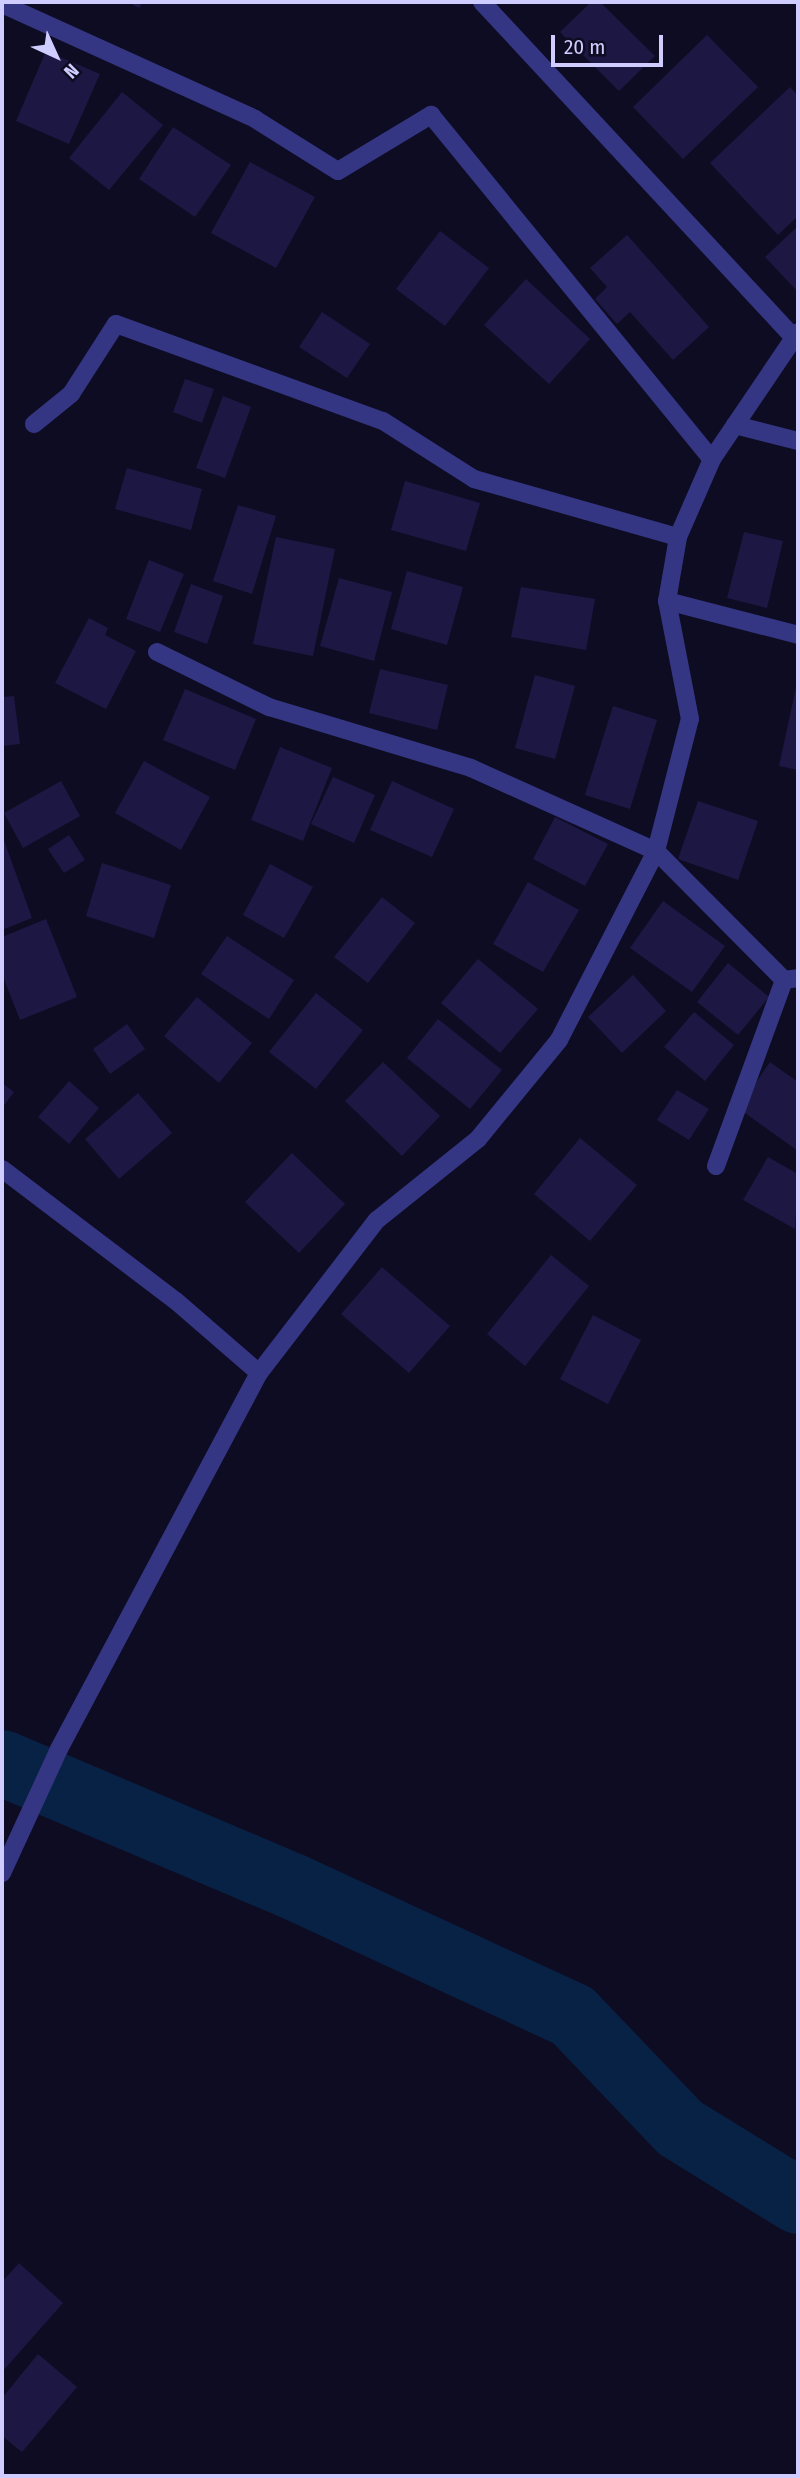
<!DOCTYPE html>
<style>
body{margin:0}
#map{position:relative;width:800px;height:2478px;overflow:hidden;background:#0e0c22;font-family:"Fira Sans Condensed",sans-serif}
div>[style]{position:absolute}
.river>*{height:66px;margin:-33px;padding:0 33px;transform-origin:33px;border-radius:33px;background:#082245}
.building>*{inset:0;background:#1d1744}
.street>*{height:18px;margin:-9px;padding:0 9px;transform-origin:9px;border-radius:9px;background:#343684}
span{translate:-50% -50%;white-space:nowrap;text-align:center;line-height:1.15;-webkit-text-stroke:5px #0e0c22;paint-order:stroke}
.frame{position:absolute;inset:0;border:4px solid #cfcdff;pointer-events:none}
.north{position:absolute;left:21px;top:21px;width:70px;height:70px;-webkit-text-stroke:5px #0e0c22;paint-order:stroke;rotate:135deg;font-size:19px;font-weight:700;line-height:28px;text-align:center;color:#cfcdff}
.north::after{content:'';display:block;margin:auto;width:24px;height:32px;background:#cfcdff;clip-path:polygon(50% 0,100% 100%,50% 72%,0 100%)}
.scale{position:absolute;left:551px;top:35px;width:112px;height:32px;box-sizing:border-box;border:4px solid #cfcdff;border-top:0;padding-left:9px;font-size:21px;line-height:24px;white-space:nowrap;color:#cfcdff;-webkit-text-stroke:5px #0e0c22;paint-order:stroke}
</style>
<div id="map">
<div class="river">
<i style="left:2px;top:1763px;width:315px;rotate:23deg"></i>
<i style="left:292px;top:1886px;width:310px;rotate:24.8deg"></i>
<i style="left:573px;top:2016px;width:155px;rotate:46.3deg"></i>
<i style="left:680px;top:2128px;width:139px;rotate:31.7deg"></i>
</div>
<div class="building">
<i style="clip-path:polygon(128px 2px,143px 2px,139px 8px)"></i>
<i style="clip-path:polygon(591px 2px,600px 2px,655px 56px,619px 91px,560px 32px)"></i>
<i style="clip-path:polygon(707px 35px,758px 87px,683px 159px,633px 107px)"></i>
<i style="clip-path:polygon(46px 51px,100px 74px,69px 144px,16px 121px)"></i>
<i style="clip-path:polygon(790px 87px,798px 96px,798px 216px,778px 235px,710px 163px)"></i>
<i style="clip-path:polygon(122px 92px,163px 125px,109px 190px,69px 158px)"></i>
<i style="clip-path:polygon(173px 127px,231px 165px,195px 217px,139px 179px)"></i>
<i style="clip-path:polygon(250px 162px,315px 197px,276px 268px,211px 233px)"></i>
<i style="clip-path:polygon(798px 226px,798px 292px,765px 257px)"></i>
<i style="clip-path:polygon(440px 231px,489px 268px,445px 326px,396px 289px)"></i>
<i style="clip-path:polygon(627px 235px,709px 327px,673px 360px,630px 312px,617px 324px,595px 299px,607px 287px,590px 268px)"></i>
<i style="clip-path:polygon(526px 279px,590px 339px,549px 384px,484px 325px)"></i>
<i style="clip-path:polygon(322px 312px,370px 344px,347px 378px,299px 347px)"></i>
<i style="clip-path:polygon(185px 379px,214px 389px,202px 423px,173px 412px)"></i>
<i style="clip-path:polygon(223px 396px,251px 407px,225px 478px,196px 468px)"></i>
<i style="clip-path:polygon(127px 468px,202px 489px,191px 530px,115px 509px)"></i>
<i style="clip-path:polygon(405px 481px,480px 503px,466px 551px,391px 530px)"></i>
<i style="clip-path:polygon(238px 505px,276px 516px,252px 594px,213px 581px)"></i>
<i style="clip-path:polygon(744px 532px,783px 541px,767px 608px,727px 598px)"></i>
<i style="clip-path:polygon(276px 537px,335px 549px,313px 656px,253px 644px)"></i>
<i style="clip-path:polygon(149px 560px,184px 574px,160px 632px,126px 619px)"></i>
<i style="clip-path:polygon(407px 571px,463px 587px,447px 645px,391px 629px)"></i>
<i style="clip-path:polygon(339px 578px,392px 592px,374px 661px,320px 646px)"></i>
<i style="clip-path:polygon(191px 584px,223px 596px,207px 644px,174px 632px)"></i>
<i style="clip-path:polygon(521px 587px,595px 599px,586px 650px,511px 637px)"></i>
<i style="clip-path:polygon(89px 618px,108px 628px,105px 635px,136px 651px,106px 709px,55px 683px)"></i>
<i style="clip-path:polygon(380px 669px,448px 685px,437px 730px,369px 713px)"></i>
<i style="clip-path:polygon(535px 675px,575px 686px,555px 759px,515px 748px)"></i>
<i style="clip-path:polygon(797px 683px,798px 683px,798px 770px,779px 766px)"></i>
<i style="clip-path:polygon(185px 689px,256px 719px,235px 770px,163px 740px)"></i>
<i style="clip-path:polygon(14px 696px,20px 744px,2px 746px,2px 697px)"></i>
<i style="clip-path:polygon(613px 706px,657px 720px,630px 809px,585px 795px)"></i>
<i style="clip-path:polygon(280px 747px,332px 768px,303px 841px,251px 820px)"></i>
<i style="clip-path:polygon(144px 761px,210px 797px,181px 850px,115px 813px)"></i>
<i style="clip-path:polygon(333px 777px,375px 795px,354px 843px,311px 824px)"></i>
<i style="clip-path:polygon(61px 781px,80px 816px,23px 848px,4px 813px)"></i>
<i style="clip-path:polygon(392px 781px,454px 809px,432px 857px,370px 830px)"></i>
<i style="clip-path:polygon(698px 801px,758px 821px,738px 880px,678px 859px)"></i>
<i style="clip-path:polygon(555px 817px,608px 844px,585px 886px,533px 859px)"></i>
<i style="clip-path:polygon(2px 835px,32px 918px,2px 930px)"></i>
<i style="clip-path:polygon(69px 835px,85px 860px,64px 873px,48px 849px)"></i>
<i style="clip-path:polygon(102px 863px,171px 885px,154px 938px,86px 916px)"></i>
<i style="clip-path:polygon(270px 864px,313px 887px,284px 938px,243px 915px)"></i>
<i style="clip-path:polygon(528px 882px,579px 910px,543px 972px,493px 944px)"></i>
<i style="clip-path:polygon(382px 897px,415px 923px,368px 983px,334px 957px)"></i>
<i style="clip-path:polygon(663px 901px,725px 946px,692px 992px,630px 948px)"></i>
<i style="clip-path:polygon(46px 919px,77px 997px,20px 1020px,2px 974px,2px 937px)"></i>
<i style="clip-path:polygon(227px 936px,294px 980px,269px 1019px,201px 974px)"></i>
<i style="clip-path:polygon(478px 959px,538px 1009px,500px 1053px,441px 1003px)"></i>
<i style="clip-path:polygon(728px 963px,769px 997px,738px 1035px,697px 1002px)"></i>
<i style="clip-path:polygon(633px 975px,666px 1011px,622px 1053px,588px 1017px)"></i>
<i style="clip-path:polygon(316px 993px,363px 1030px,316px 1089px,269px 1052px)"></i>
<i style="clip-path:polygon(197px 997px,252px 1043px,219px 1083px,164px 1036px)"></i>
<i style="clip-path:polygon(694px 1012px,734px 1045px,705px 1081px,664px 1047px)"></i>
<i style="clip-path:polygon(438px 1019px,502px 1070px,470px 1109px,407px 1058px)"></i>
<i style="clip-path:polygon(127px 1024px,145px 1049px,110px 1074px,93px 1049px)"></i>
<i style="clip-path:polygon(383px 1062px,440px 1116px,402px 1156px,345px 1101px)"></i>
<i style="clip-path:polygon(770px 1062px,798px 1082px,798px 1151px,738px 1108px)"></i>
<i style="clip-path:polygon(69px 1081px,99px 1108px,69px 1144px,38px 1117px)"></i>
<i style="clip-path:polygon(2px 1083px,14px 1092px,2px 1108px)"></i>
<i style="clip-path:polygon(677px 1090px,709px 1109px,689px 1140px,657px 1120px)"></i>
<i style="clip-path:polygon(138px 1093px,172px 1133px,119px 1179px,85px 1139px)"></i>
<i style="clip-path:polygon(580px 1138px,637px 1185px,590px 1241px,534px 1194px)"></i>
<i style="clip-path:polygon(292px 1153px,345px 1204px,299px 1253px,245px 1202px)"></i>
<i style="clip-path:polygon(768px 1157px,798px 1174px,795px 1229px,743px 1200px)"></i>
<i style="clip-path:polygon(551px 1255px,589px 1286px,525px 1366px,487px 1334px)"></i>
<i style="clip-path:polygon(382px 1267px,450px 1326px,409px 1373px,341px 1314px)"></i>
<i style="clip-path:polygon(593px 1315px,641px 1340px,608px 1404px,560px 1379px)"></i>
<i style="clip-path:polygon(19px 2263px,63px 2303px,2px 2372px,2px 2282px)"></i>
<i style="clip-path:polygon(38px 2354px,77px 2387px,22px 2452px,2px 2436px,2px 2398px)"></i>
</div>
<div class="street">
<i style="left:482px;top:2px;width:456px;rotate:47.1deg"></i>
<i style="left:2px;top:4px;width:278px;rotate:24.4deg"></i>
<i style="left:255px;top:119px;width:98px;rotate:32.1deg"></i>
<i style="left:338px;top:171px;width:109px;rotate:-31.1deg"></i>
<i style="left:431px;top:115px;width:444px;rotate:50.8deg"></i>
<i style="left:34px;top:424px;width:48px;rotate:-39deg"></i>
<i style="left:71px;top:394px;width:83px;rotate:-57.3deg"></i>
<i style="left:116px;top:324px;width:284px;rotate:20deg"></i>
<i style="left:383px;top:421px;width:108px;rotate:32.5deg"></i>
<i style="left:474px;top:479px;width:212px;rotate:15.9deg"></i>
<i style="left:735px;top:425px;width:65px;rotate:14.3deg"></i>
<i style="left:667px;top:601px;width:135px;rotate:14.5deg"></i>
<i style="left:157px;top:652px;width:125px;rotate:26.2deg"></i>
<i style="left:269px;top:707px;width:211px;rotate:16.8deg"></i>
<i style="left:471px;top:768px;width:203px;rotate:24.2deg"></i>
<i style="left:656px;top:851px;width:182px;rotate:45.2deg"></i>
<i style="left:716px;top:1166px;width:198px;rotate:-69.9deg"></i>
<i style="left:784px;top:980px;width:14px;rotate:-8deg"></i>
<i style="left:2px;top:1169px;width:218px;rotate:37.2deg"></i>
<i style="left:176px;top:1301px;width:110px;rotate:40.9deg"></i>
<i style="left:2px;top:1873px;width:136px;rotate:-65.3deg"></i>
<i style="left:59px;top:1749px;width:426px;rotate:-62deg"></i>
<i style="left:259px;top:1373px;width:193px;rotate:-52.4deg"></i>
<i style="left:377px;top:1220px;width:129px;rotate:-38.7deg"></i>
<i style="left:478px;top:1139px;width:128px;rotate:-50.7deg"></i>
<i style="left:559px;top:1040px;width:212px;rotate:-62.8deg"></i>
<i style="left:656px;top:851px;width:136px;rotate:-75.6deg"></i>
<i style="left:690px;top:719px;width:120px;rotate:-101deg"></i>
<i style="left:667px;top:601px;width:65px;rotate:-80.2deg"></i>
<i style="left:678px;top:537px;width:85px;rotate:-66.4deg"></i>
<i style="left:712px;top:459px;width:153px;rotate:-55.9deg"></i>
</div>
<div class="frame"></div>
<div class="north">N</div>
<div class="scale">20 m</div>
</div>
